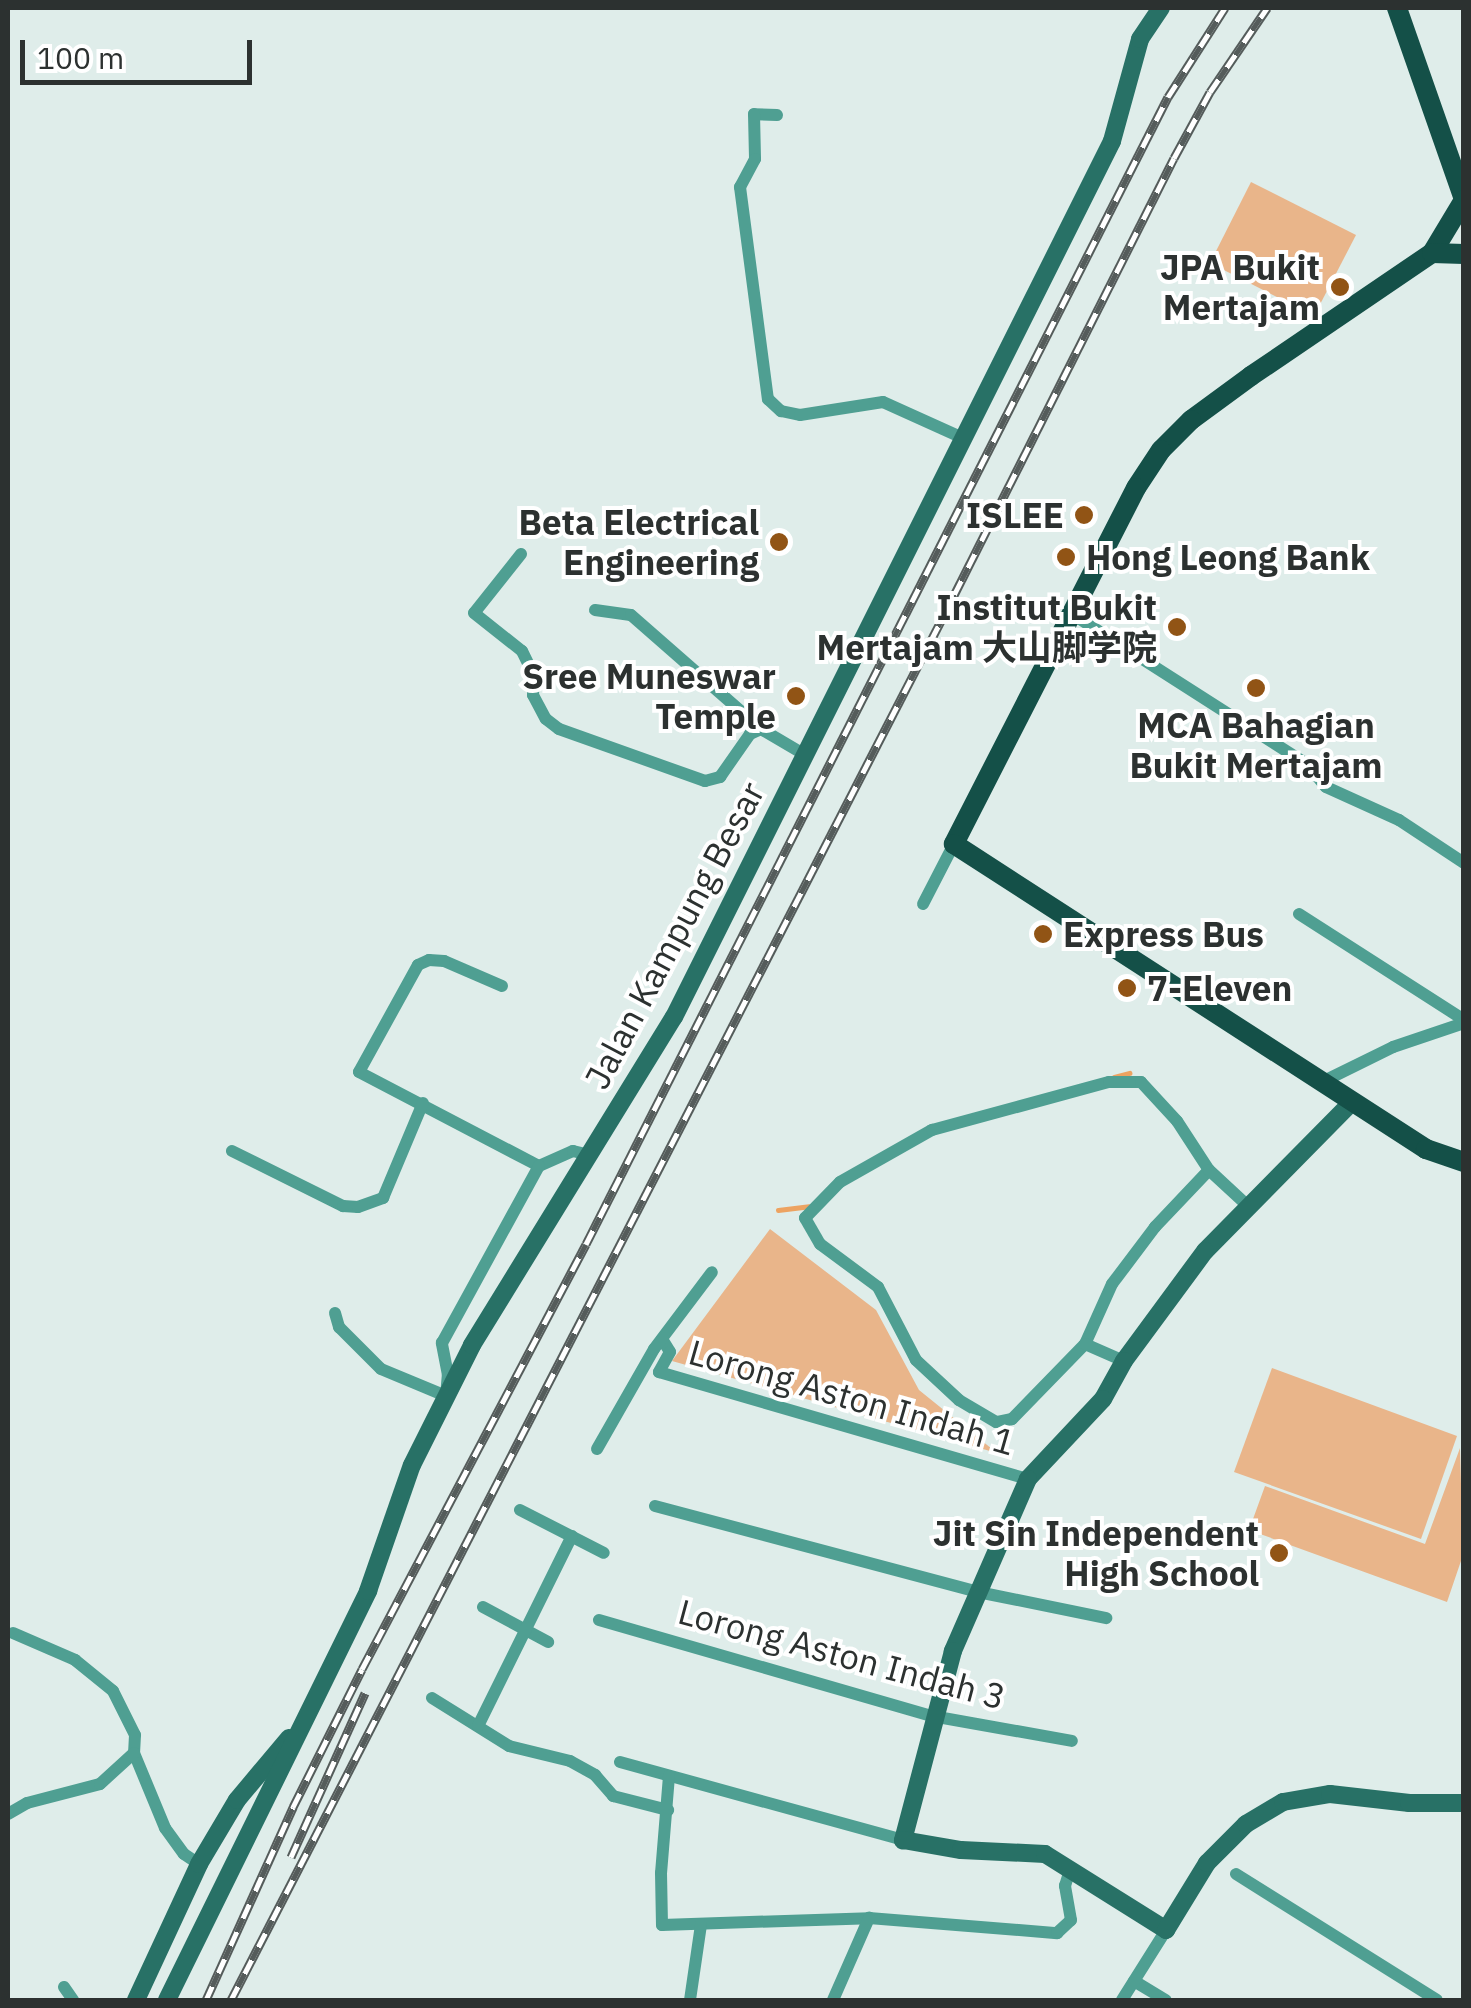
<!DOCTYPE html>
<meta charset="utf-8">
<style>
body{margin:0}
#map{position:relative;width:1471px;height:2008px;overflow:hidden;background:#dfedea;font-family:"IBM Plex Sans","Noto Sans SC",sans-serif}
div>[style]{position:absolute}
.green>*{inset:0;background:#e9b58a}
.stream>*{height:5px;margin:-2.5px;padding:0 2.5px;transform-origin:2.5px;border-radius:2.5px;background:#eda361}
.street>*{height:12px;margin:-6px;padding:0 6px;transform-origin:6px;border-radius:6px;background:#4f9f92}
.secondary>*{height:18px;margin:-9px;padding:0 9px;transform-origin:9px;border-radius:9px;background:#287166}
.primary>*{height:20px;margin:-10px;padding:0 10px;transform-origin:10px;border-radius:10px;background:#145048}
.rail>*{height:9px;margin-top:-4.5px;transform-origin:0;background:repeating-linear-gradient(90deg,#fff 0 15px,#555c5b 0 30px);box-sizing:border-box;border-block:2px solid #555c5b}
.dots>*{width:28px;height:28px;translate:-50% -50%;box-sizing:border-box;border:5px solid #fff;border-radius:50%}
span{translate:-50% -50%;white-space:nowrap;text-align:center;line-height:1.15;-webkit-text-stroke:8px #fff;paint-order:stroke}
.poi-label{font-size:35px;color:#2c3130;font-weight:700}
.right{translate:-100% -50%;text-align:right}
.left{translate:0 -50%;text-align:left}
.street-label{font-size:35px;color:#2c3130}
.frame{position:absolute;inset:0;border:10px solid #2c3130;pointer-events:none}
.scale{position:absolute;left:20px;top:40px;width:232px;height:45px;box-sizing:border-box;border:5px solid #2c3130;border-top:0;padding-left:12px;font-size:30px;line-height:35px;white-space:nowrap;color:#2c3130;-webkit-text-stroke:8px #fff;paint-order:stroke}
</style>
<div id="map">
<div class="green">
<i style="clip-path:polygon(1251px 182px,1356px 235px,1314px 316px,1210px 263px)"></i>
<i style="clip-path:polygon(770px 1229px,876px 1310px,919px 1390px,997px 1453px,672px 1361px)"></i>
<i style="clip-path:polygon(1272px 1368px,1457px 1436px,1421px 1539px,1234px 1472px)"></i>
<i style="clip-path:polygon(1460px 1448px,1463px 1555px,1447px 1602px,1249px 1530px,1265px 1486px,1425px 1544px)"></i>
</div>
<div class="stream">
<i style="left:1114px;top:1077px;width:16px;rotate:-15deg"></i>
<i style="left:778px;top:1210px;width:31px;rotate:-7deg"></i>
</div>
<div class="street">
<i style="left:777px;top:115px;width:23px;rotate:-178deg"></i>
<i style="left:754px;top:114px;width:45px;rotate:88.7deg"></i>
<i style="left:755px;top:159px;width:32px;rotate:118deg"></i>
<i style="left:740px;top:187px;width:214px;rotate:82.5deg"></i>
<i style="left:768px;top:399px;width:18px;rotate:43deg"></i>
<i style="left:781px;top:411px;width:19px;rotate:12deg"></i>
<i style="left:800px;top:415px;width:84px;rotate:-8.9deg"></i>
<i style="left:883px;top:402px;width:90px;rotate:24.3deg"></i>
<i style="left:521px;top:554px;width:75px;rotate:128.5deg"></i>
<i style="left:474px;top:613px;width:61px;rotate:38.4deg"></i>
<i style="left:522px;top:651px;width:28px;rotate:64deg"></i>
<i style="left:534px;top:676px;width:19px;rotate:93deg"></i>
<i style="left:533px;top:695px;width:27px;rotate:62deg"></i>
<i style="left:546px;top:719px;width:16px;rotate:38deg"></i>
<i style="left:559px;top:729px;width:155px;rotate:19.6deg"></i>
<i style="left:705px;top:781px;width:16px;rotate:-15deg"></i>
<i style="left:720px;top:777px;width:52px;rotate:-55.1deg"></i>
<i style="left:750px;top:734px;width:12px;rotate:-24deg"></i>
<i style="left:761px;top:729px;width:53px;rotate:30.4deg"></i>
<i style="left:595px;top:610px;width:36px;rotate:8deg"></i>
<i style="left:631px;top:615px;width:173px;rotate:41.2deg"></i>
<i style="left:1072px;top:614px;width:280px;rotate:32.6deg"></i>
<i style="left:1308px;top:765px;width:28px;rotate:51deg"></i>
<i style="left:1326px;top:787px;width:80px;rotate:24.3deg"></i>
<i style="left:1399px;top:820px;width:78px;rotate:33.5deg"></i>
<i style="left:923px;top:904px;width:68px;rotate:-62.7deg"></i>
<i style="left:1299px;top:914px;width:196px;rotate:32.7deg"></i>
<i style="left:502px;top:986px;width:63px;rotate:-156.7deg"></i>
<i style="left:444px;top:961px;width:15px;rotate:-176deg"></i>
<i style="left:429px;top:960px;width:12px;rotate:156deg"></i>
<i style="left:418px;top:965px;width:122px;rotate:118.9deg"></i>
<i style="left:359px;top:1072px;width:203px;rotate:27.6deg"></i>
<i style="left:539px;top:1166px;width:37px;rotate:-24deg"></i>
<i style="left:573px;top:1151px;width:16px;rotate:14deg"></i>
<i style="left:1322px;top:1082px;width:79px;rotate:-26.2deg"></i>
<i style="left:1393px;top:1047px;width:75px;rotate:-18.7deg"></i>
<i style="left:232px;top:1151px;width:124px;rotate:26.4deg"></i>
<i style="left:343px;top:1206px;width:15px;rotate:4deg"></i>
<i style="left:358px;top:1207px;width:27px;rotate:-20deg"></i>
<i style="left:383px;top:1198px;width:103px;rotate:-67.2deg"></i>
<i style="left:1209px;top:1170px;width:79px;rotate:133.5deg"></i>
<i style="left:1155px;top:1227px;width:71px;rotate:127deg"></i>
<i style="left:1112px;top:1284px;width:66px;rotate:114.2deg"></i>
<i style="left:1085px;top:1344px;width:105px;rotate:134.2deg"></i>
<i style="left:1012px;top:1419px;width:16px;rotate:169deg"></i>
<i style="left:996px;top:1422px;width:43px;rotate:-149.3deg"></i>
<i style="left:959px;top:1400px;width:59px;rotate:-137.1deg"></i>
<i style="left:916px;top:1360px;width:82px;rotate:-117.5deg"></i>
<i style="left:878px;top:1287px;width:72px;rotate:-143.4deg"></i>
<i style="left:820px;top:1244px;width:30px;rotate:-120deg"></i>
<i style="left:805px;top:1218px;width:50px;rotate:-45.8deg"></i>
<i style="left:840px;top:1182px;width:106px;rotate:-29.5deg"></i>
<i style="left:932px;top:1130px;width:183px;rotate:-15.2deg"></i>
<i style="left:1109px;top:1082px;width:32px"></i>
<i style="left:1141px;top:1082px;width:53px;rotate:47.3deg"></i>
<i style="left:1177px;top:1121px;width:59px;rotate:56.9deg"></i>
<i style="left:1209px;top:1170px;width:54px;rotate:42.8deg"></i>
<i style="left:335px;top:1313px;width:15px;rotate:74deg"></i>
<i style="left:339px;top:1327px;width:59px;rotate:45deg"></i>
<i style="left:381px;top:1369px;width:70px;rotate:22.6deg"></i>
<i style="left:446px;top:1396px;width:21px;rotate:-85deg"></i>
<i style="left:448px;top:1375px;width:33px;rotate:-101deg"></i>
<i style="left:442px;top:1343px;width:202px;rotate:-61.3deg"></i>
<i style="left:662px;top:1339px;width:15px;rotate:58deg"></i>
<i style="left:670px;top:1352px;width:23px;rotate:119deg"></i>
<i style="left:659px;top:1372px;width:384px;rotate:16.2deg"></i>
<i style="left:1085px;top:1344px;width:43px;rotate:23.6deg"></i>
<i style="left:597px;top:1449px;width:115px;rotate:-60.3deg"></i>
<i style="left:654px;top:1349px;width:96px;rotate:-53deg"></i>
<i style="left:655px;top:1506px;width:334px;rotate:14.9deg"></i>
<i style="left:978px;top:1592px;width:131px;rotate:11.5deg"></i>
<i style="left:520px;top:1510px;width:94px;rotate:27.1deg"></i>
<i style="left:483px;top:1607px;width:74px;rotate:28.3deg"></i>
<i style="left:599px;top:1620px;width:347px;rotate:16.1deg"></i>
<i style="left:932px;top:1716px;width:142px;rotate:10.1deg"></i>
<i style="left:13px;top:1633px;width:68px;rotate:23.5deg"></i>
<i style="left:75px;top:1660px;width:49px;rotate:39.2deg"></i>
<i style="left:113px;top:1691px;width:49px;rotate:63.4deg"></i>
<i style="left:135px;top:1735px;width:18px;rotate:93deg"></i>
<i style="left:134px;top:1753px;width:81px;rotate:67.5deg"></i>
<i style="left:165px;top:1828px;width:32px;rotate:54deg"></i>
<i style="left:184px;top:1854px;width:18px;rotate:34deg"></i>
<i style="left:432px;top:1698px;width:91px;rotate:31.9deg"></i>
<i style="left:509px;top:1746px;width:63px;rotate:13.8deg"></i>
<i style="left:570px;top:1761px;width:29px;rotate:29deg"></i>
<i style="left:595px;top:1775px;width:28px;rotate:49deg"></i>
<i style="left:613px;top:1796px;width:57px;rotate:14.3deg"></i>
<i style="left:478px;top:1726px;width:212px;rotate:-63.7deg"></i>
<i style="left:620px;top:1762px;width:294px;rotate:15.4deg"></i>
<i style="left:669px;top:1776px;width:97px;rotate:94.7deg"></i>
<i style="left:661px;top:1873px;width:52px;rotate:88.9deg"></i>
<i style="left:662px;top:1925px;width:207px;rotate:-1.9deg"></i>
<i style="left:869px;top:1918px;width:189px;rotate:4.6deg"></i>
<i style="left:1057px;top:1933px;width:19px;rotate:-43deg"></i>
<i style="left:1071px;top:1920px;width:35px;rotate:-100deg"></i>
<i style="left:1065px;top:1886px;width:17px;rotate:-73deg"></i>
<i style="left:8px;top:1814px;width:22px;rotate:-30deg"></i>
<i style="left:27px;top:1803px;width:75px;rotate:-14.6deg"></i>
<i style="left:100px;top:1784px;width:46px;rotate:-42.4deg"></i>
<i style="left:1236px;top:1874px;width:237px;rotate:32.1deg"></i>
<i style="left:1134px;top:1981px;width:37px;rotate:31deg"></i>
<i style="left:64px;top:1987px;width:16px;rotate:55deg"></i>
<i style="left:690px;top:2000px;width:76px;rotate:-81.7deg"></i>
<i style="left:833px;top:2000px;width:90px;rotate:-66.3deg"></i>
<i style="left:1122px;top:2000px;width:83px;rotate:-57.8deg"></i>
</div>
<div class="secondary">
<i style="left:1352px;top:1102px;width:209px;rotate:134.6deg"></i>
<i style="left:1205px;top:1251px;width:137px;rotate:126.4deg"></i>
<i style="left:1124px;top:1361px;width:43px;rotate:118.9deg"></i>
<i style="left:1103px;top:1399px;width:110px;rotate:133.2deg"></i>
<i style="left:1028px;top:1479px;width:188px;rotate:113.6deg"></i>
<i style="left:953px;top:1651px;width:196px;rotate:104.8deg"></i>
<i style="left:903px;top:1840px;width:59px;rotate:9.8deg"></i>
<i style="left:961px;top:1850px;width:84px;rotate:2.7deg"></i>
<i style="left:1045px;top:1854px;width:143px;rotate:32.1deg"></i>
<i style="left:1166px;top:1930px;width:79px;rotate:-58.5deg"></i>
<i style="left:1207px;top:1863px;width:55px;rotate:-45deg"></i>
<i style="left:1246px;top:1824px;width:43px;rotate:-30.7deg"></i>
<i style="left:1283px;top:1802px;width:48px;rotate:-9.7deg"></i>
<i style="left:1330px;top:1794px;width:80px;rotate:6.5deg"></i>
<i style="left:1409px;top:1803px;width:55px"></i>
<i style="left:136px;top:2000px;width:150px;rotate:-65.1deg"></i>
<i style="left:199px;top:1864px;width:74px;rotate:-59.3deg"></i>
<i style="left:237px;top:1800px;width:81px;rotate:-50deg"></i>
<i style="left:167px;top:2000px;width:456px;rotate:-63.8deg"></i>
<i style="left:368px;top:1591px;width:133px;rotate:-70.8deg"></i>
<i style="left:412px;top:1465px;width:134px;rotate:-63.4deg"></i>
<i style="left:472px;top:1345px;width:385px;rotate:-58.4deg"></i>
<i style="left:674px;top:1017px;width:979px;rotate:-63.43deg"></i>
<i style="left:1112px;top:141px;width:106px;rotate:-74.6deg"></i>
<i style="left:1140px;top:39px;width:37px;rotate:-56deg"></i>
</div>
<div class="primary">
<i style="left:1397px;top:8px;width:202px;rotate:70.7deg"></i>
<i style="left:1464px;top:200px;width:62px;rotate:121.1deg"></i>
<i style="left:1432px;top:253px;width:219px;rotate:145.8deg"></i>
<i style="left:1251px;top:376px;width:74px;rotate:143.7deg"></i>
<i style="left:1191px;top:420px;width:42px;rotate:135deg"></i>
<i style="left:1161px;top:450px;width:45px;rotate:123.3deg"></i>
<i style="left:1136px;top:488px;width:400px;rotate:117.1deg"></i>
<i style="left:954px;top:844px;width:562px;rotate:32.87deg"></i>
<i style="left:1426px;top:1149px;width:40px;rotate:18.9deg"></i>
<i style="left:1432px;top:253px;width:32px;rotate:2deg"></i>
</div>
<div class="rail">
<i style="left:291px;top:1857px;width:180px;rotate:-65.7deg"></i>
<i style="left:206px;top:2000px;width:212px;rotate:-65.7deg"></i>
<i style="left:293px;top:1807px;width:154px;rotate:-63.4deg"></i>
<i style="left:362px;top:1669px;width:480px;rotate:-62.2deg"></i>
<i style="left:586px;top:1244px;width:1286px;rotate:-63.1deg"></i>
<i style="left:1168px;top:97px;width:106px;rotate:-57.4deg"></i>
<i style="left:231px;top:2000px;width:1551px;rotate:-62.76deg"></i>
<i style="left:941px;top:621px;width:518px;rotate:-63.29deg"></i>
<i style="left:1174px;top:158px;width:75px;rotate:-61.4deg"></i>
<i style="left:1210px;top:92px;width:102px;rotate:-55.8deg"></i>
</div>
<div class="dots">
<i style="left:1340px;top:287px;background:#915415"></i>
<i style="left:1084px;top:515px;background:#915415"></i>
<i style="left:779px;top:542px;background:#915415"></i>
<i style="left:1066px;top:557px;background:#915415"></i>
<i style="left:1177px;top:627px;background:#915415"></i>
<i style="left:1256px;top:688px;background:#915415"></i>
<i style="left:796px;top:696px;background:#915415"></i>
<i style="left:1043px;top:934px;background:#915415"></i>
<i style="left:1127px;top:988px;background:#915415"></i>
<i style="left:1279px;top:1553px;background:#915415"></i>
</div>
<div class="poi-label">
<span class="right" style="left:1320px;top:287px">JPA Bukit<br>Mertajam</span>
<span class="right" style="left:1064px;top:515px">ISLEE</span>
<span class="right" style="left:759px;top:542px">Beta Electrical<br>Engineering</span>
<span class="left" style="left:1086px;top:557px">Hong Leong Bank</span>
<span class="right" style="left:1157px;top:627px">Institut Bukit<br>Mertajam 大山脚学院</span>
<span class="right" style="left:776px;top:696px">Sree Muneswar<br>Temple</span>
<span style="left:1256px;top:745px">MCA Bahagian<br>Bukit Mertajam</span>
<span class="left" style="left:1063px;top:934px">Express Bus</span>
<span class="left" style="left:1147px;top:988px">7-Eleven</span>
<span class="right" style="left:1259px;top:1553px">Jit Sin Independent<br>High School</span>
</div>
<div class="street-label">
<span style="left:674px;top:935px;rotate:-62deg">Jalan Kampung Besar</span>
<span style="left:852px;top:1397px;rotate:16deg">Lorong Aston Indah 1</span>
<span style="left:842px;top:1654px;rotate:15deg">Lorong Aston Indah 3</span>
</div>
<div class="frame"></div>
<div class="scale">100 m</div>
</div>
